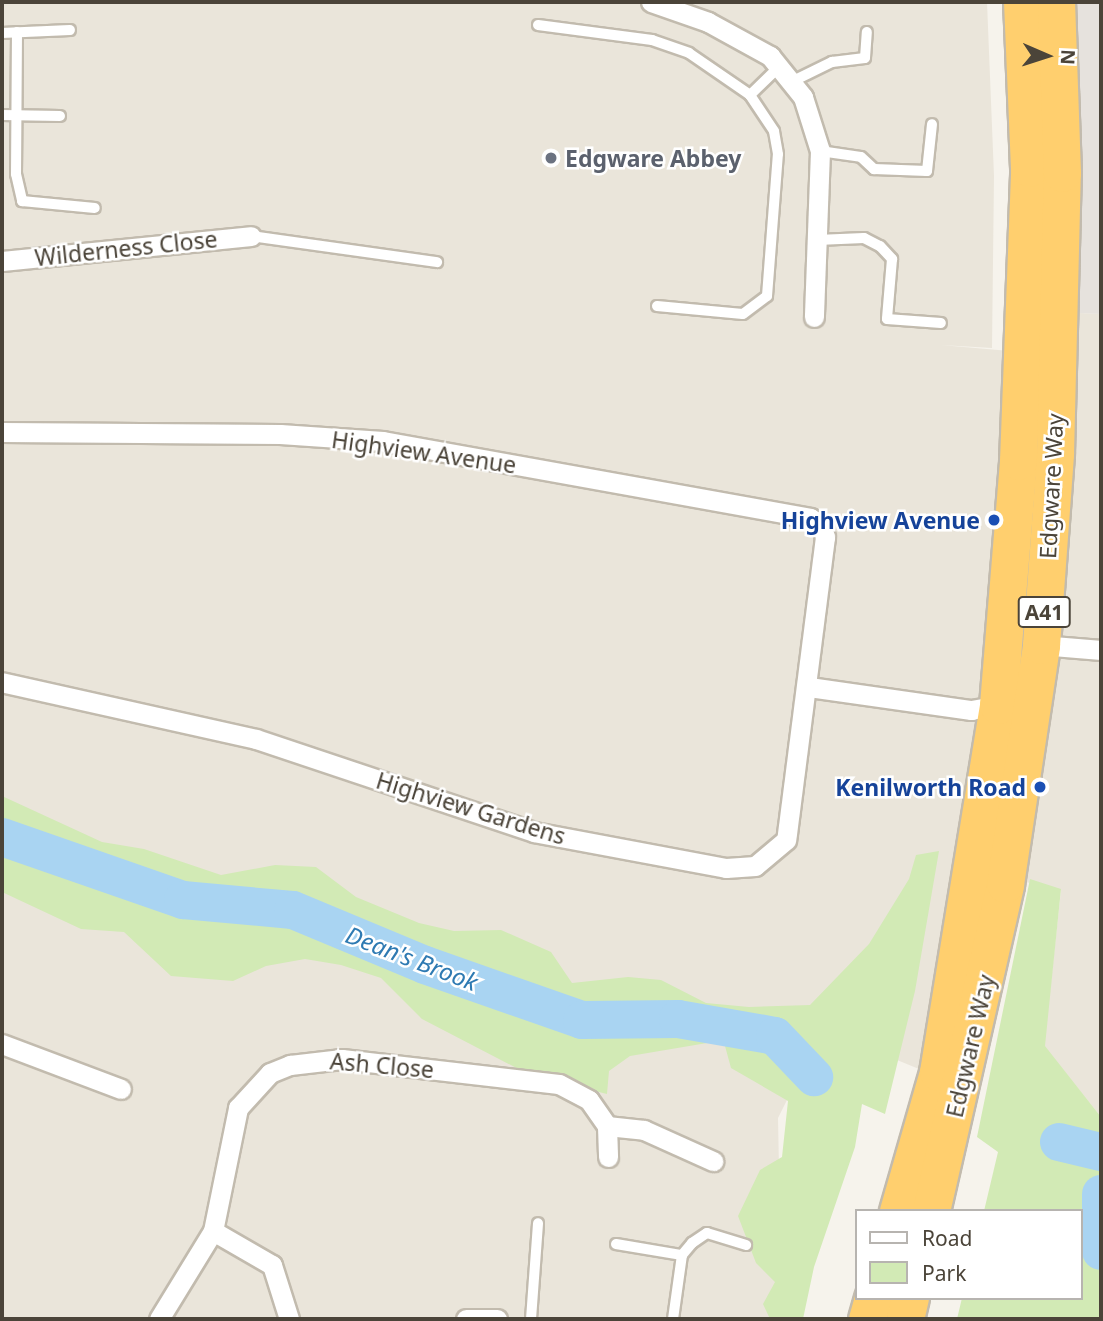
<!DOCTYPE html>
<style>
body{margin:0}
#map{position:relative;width:1103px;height:1321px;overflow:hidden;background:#f6f3ec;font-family:"Noto Sans",sans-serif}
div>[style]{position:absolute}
.residential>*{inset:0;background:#eae5da}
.industrial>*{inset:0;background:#e6e2dd}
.green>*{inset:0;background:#d2eab5}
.river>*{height:38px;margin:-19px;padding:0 19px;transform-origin:19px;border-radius:19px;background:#a9d4f2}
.roads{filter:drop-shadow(2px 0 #c2bbae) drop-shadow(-2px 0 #c2bbae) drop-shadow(0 2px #c2bbae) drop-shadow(0 -2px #c2bbae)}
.lane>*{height:10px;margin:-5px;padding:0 5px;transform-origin:5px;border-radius:5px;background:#fff}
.street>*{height:19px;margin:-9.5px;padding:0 9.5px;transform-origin:9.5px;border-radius:9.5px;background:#fff}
.highway>*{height:37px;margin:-18.5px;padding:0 18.5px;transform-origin:18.5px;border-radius:18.5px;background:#ffcf6e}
.dots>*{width:19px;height:19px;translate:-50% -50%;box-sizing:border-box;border:4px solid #fff;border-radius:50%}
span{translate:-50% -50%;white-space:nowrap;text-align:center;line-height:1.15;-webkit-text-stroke:5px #fff;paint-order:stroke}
.shield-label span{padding:2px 5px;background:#fff;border:2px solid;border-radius:5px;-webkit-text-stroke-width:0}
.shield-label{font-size:21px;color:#4b4439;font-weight:700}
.worship-label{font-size:23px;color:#5b616d;font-weight:700}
.left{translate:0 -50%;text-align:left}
.street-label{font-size:23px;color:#4b4439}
.transit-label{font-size:23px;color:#164399;font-weight:700}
.right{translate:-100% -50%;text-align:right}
.water-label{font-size:24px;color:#2e7ab2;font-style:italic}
.frame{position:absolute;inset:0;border:4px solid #4b4439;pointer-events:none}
.legend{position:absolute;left:855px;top:1209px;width:228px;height:91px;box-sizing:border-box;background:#fff;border:2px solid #b7b4b0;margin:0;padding:9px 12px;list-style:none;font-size:21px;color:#4b4439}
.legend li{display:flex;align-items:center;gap:14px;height:35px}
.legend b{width:35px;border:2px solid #b7b4b0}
.north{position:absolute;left:1012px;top:21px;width:70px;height:70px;-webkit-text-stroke:5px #fff;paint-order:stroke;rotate:93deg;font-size:19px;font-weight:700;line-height:28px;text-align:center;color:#4b4439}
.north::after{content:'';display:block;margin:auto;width:24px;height:32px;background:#4b4439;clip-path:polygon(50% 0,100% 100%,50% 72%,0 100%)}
</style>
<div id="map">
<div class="residential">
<i style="clip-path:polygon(2px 2px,987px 2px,994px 176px,992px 348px,941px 345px,1057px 355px,1057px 312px,1101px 314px,1101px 1117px,1044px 1046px,1061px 890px,1008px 878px,963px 1087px,853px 1042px,803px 1068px,778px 1118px,780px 1219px,795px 1319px,2px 1319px)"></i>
</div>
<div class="industrial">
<i style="clip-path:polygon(1056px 2px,1101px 2px,1101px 314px,1057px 312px)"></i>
</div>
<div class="green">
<i style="clip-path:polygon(2px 796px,102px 842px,144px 849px,221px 875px,275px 865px,316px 867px,356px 897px,419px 923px,454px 931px,501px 930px,551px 952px,572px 983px,628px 977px,661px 980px,706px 1003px,749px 1007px,810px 1005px,869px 944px,909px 879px,916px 855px,939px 851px,915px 991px,885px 1114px,862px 1104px,855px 1147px,814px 1267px,803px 1319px,770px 1319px,763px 1304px,775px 1282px,756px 1263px,738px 1216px,760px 1170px,782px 1157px,788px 1101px,731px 1068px,725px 1046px,713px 1042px,630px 1056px,609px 1071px,607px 1094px,530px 1075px,422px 1019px,381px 978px,341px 965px,305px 959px,266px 966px,233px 981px,171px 976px,124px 932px,81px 929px,2px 892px)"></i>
<i style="clip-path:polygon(1030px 879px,1061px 889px,1045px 1046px,1101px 1117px,1101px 1319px,957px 1319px,962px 1298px,1080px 1298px,1080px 1211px,984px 1211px,998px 1152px,977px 1137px)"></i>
</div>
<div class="river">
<i style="left:2px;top:837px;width:192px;rotate:19.2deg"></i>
<i style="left:183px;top:900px;width:110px;rotate:5.2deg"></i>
<i style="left:293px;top:910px;width:143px;rotate:22.6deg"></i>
<i style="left:425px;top:965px;width:166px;rotate:19.3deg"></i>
<i style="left:582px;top:1020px;width:96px;rotate:-0.6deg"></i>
<i style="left:678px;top:1019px;width:98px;rotate:9.9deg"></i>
<i style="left:775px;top:1036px;width:57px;rotate:46.4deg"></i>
<i style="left:1059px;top:1142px;width:43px;rotate:13.4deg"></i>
<i style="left:1101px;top:1194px;width:57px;rotate:90deg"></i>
</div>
<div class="roads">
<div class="lane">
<i style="left:538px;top:25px;width:115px;rotate:7.5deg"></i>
<i style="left:652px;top:40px;width:39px;rotate:19deg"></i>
<i style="left:689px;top:53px;width:74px;rotate:34.5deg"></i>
<i style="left:17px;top:32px;width:142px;rotate:90.4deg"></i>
<i style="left:16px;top:174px;width:28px;rotate:77deg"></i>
<i style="left:22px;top:201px;width:73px;rotate:5.5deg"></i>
<i style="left:2px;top:33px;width:68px;rotate:-2.5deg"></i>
<i style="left:791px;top:82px;width:46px;rotate:-26deg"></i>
<i style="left:832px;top:62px;width:33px;rotate:-7deg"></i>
<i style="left:865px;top:58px;width:26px;rotate:-86deg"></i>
<i style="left:2px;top:115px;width:58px;rotate:1deg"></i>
<i style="left:820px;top:151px;width:41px;rotate:8.3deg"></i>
<i style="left:861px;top:157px;width:18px;rotate:43deg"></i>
<i style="left:874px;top:169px;width:53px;rotate:2.2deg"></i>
<i style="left:927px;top:171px;width:47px;rotate:-83.9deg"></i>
<i style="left:251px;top:236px;width:188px;rotate:8deg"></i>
<i style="left:817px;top:240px;width:47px;rotate:-2.4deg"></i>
<i style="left:864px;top:238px;width:18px;rotate:27deg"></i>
<i style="left:880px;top:246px;width:18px;rotate:47deg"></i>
<i style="left:892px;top:259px;width:60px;rotate:94.8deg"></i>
<i style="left:887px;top:319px;width:54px;rotate:4.2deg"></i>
<i style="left:657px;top:306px;width:86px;rotate:5.3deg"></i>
<i style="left:743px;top:314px;width:30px;rotate:-37deg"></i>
<i style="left:767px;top:296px;width:142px;rotate:-85.6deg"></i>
<i style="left:778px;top:154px;width:23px;rotate:-100deg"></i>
<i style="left:774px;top:131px;width:43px;rotate:-123.7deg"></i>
<i style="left:750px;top:95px;width:40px;rotate:-44deg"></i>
<i style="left:616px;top:1244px;width:67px;rotate:9.5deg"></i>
<i style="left:531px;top:1319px;width:96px;rotate:-85.8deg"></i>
<i style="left:673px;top:1319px;width:65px;rotate:-82deg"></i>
<i style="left:682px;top:1255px;width:16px;rotate:-50deg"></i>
<i style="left:692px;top:1243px;width:18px;rotate:-34deg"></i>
<i style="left:707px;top:1233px;width:41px;rotate:17.1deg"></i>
</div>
<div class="street">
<i style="left:651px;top:2px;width:60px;rotate:19.3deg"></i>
<i style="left:708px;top:22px;width:71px;rotate:28.7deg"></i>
<i style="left:770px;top:56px;width:53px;rotate:51.2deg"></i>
<i style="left:803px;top:97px;width:57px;rotate:72.5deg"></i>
<i style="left:820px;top:151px;width:166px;rotate:92.1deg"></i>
<i style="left:2px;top:261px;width:250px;rotate:-5.7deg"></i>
<i style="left:2px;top:432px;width:278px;rotate:0.4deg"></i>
<i style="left:280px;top:434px;width:103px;rotate:3.9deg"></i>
<i style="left:383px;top:441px;width:434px;rotate:10.2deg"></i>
<i style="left:810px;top:518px;width:13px;rotate:29deg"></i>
<i style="left:821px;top:524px;width:14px;rotate:73deg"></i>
<i style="left:825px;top:537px;width:305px;rotate:97.3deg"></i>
<i style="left:786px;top:840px;width:40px;rotate:140deg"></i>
<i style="left:755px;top:866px;width:29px;rotate:176deg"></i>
<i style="left:726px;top:868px;width:195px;rotate:-169.4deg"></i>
<i style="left:534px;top:832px;width:293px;rotate:-161.5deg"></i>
<i style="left:256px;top:739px;width:260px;rotate:-167.4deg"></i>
<i style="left:1041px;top:645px;width:60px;rotate:4.8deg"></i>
<i style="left:809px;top:687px;width:164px;rotate:8.1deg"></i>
<i style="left:971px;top:710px;width:27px;rotate:-10deg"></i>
<i style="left:2px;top:1044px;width:127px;rotate:20.7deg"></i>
<i style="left:607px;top:1126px;width:31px;rotate:88deg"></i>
<i style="left:213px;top:1231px;width:68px;rotate:30deg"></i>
<i style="left:272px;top:1265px;width:57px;rotate:72.5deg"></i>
<i style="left:159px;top:1319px;width:103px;rotate:-58.5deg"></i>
<i style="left:213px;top:1231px;width:126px;rotate:-78.5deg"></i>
<i style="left:238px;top:1108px;width:47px;rotate:-47.6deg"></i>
<i style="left:270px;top:1073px;width:22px;rotate:-22deg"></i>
<i style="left:290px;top:1065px;width:52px;rotate:-6.6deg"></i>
<i style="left:342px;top:1059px;width:218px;rotate:6.6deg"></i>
<i style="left:559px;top:1084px;width:34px;rotate:28deg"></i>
<i style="left:589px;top:1100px;width:32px;rotate:55deg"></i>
<i style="left:607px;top:1126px;width:37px;rotate:6deg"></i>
<i style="left:644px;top:1130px;width:76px;rotate:24.2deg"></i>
<i style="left:466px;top:1319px;width:31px"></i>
</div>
<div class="highway">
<i style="left:898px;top:1211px;width:145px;rotate:-73.9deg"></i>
<i style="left:938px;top:1072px;width:372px;rotate:-80.7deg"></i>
<i style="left:998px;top:705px;width:245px;rotate:-85.3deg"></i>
<i style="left:1018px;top:461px;width:293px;rotate:-87.8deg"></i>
<i style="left:1029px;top:168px;width:166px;rotate:-92.4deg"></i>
<i style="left:931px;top:1211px;width:335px;rotate:-77.2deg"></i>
<i style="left:1005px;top:884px;width:242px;rotate:-81.4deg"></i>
<i style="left:1041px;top:645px;width:193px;rotate:-85.8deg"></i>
<i style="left:1055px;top:453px;width:280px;rotate:-88.6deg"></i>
<i style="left:1062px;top:173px;width:171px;rotate:-92deg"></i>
<i style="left:867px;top:1319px;width:22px;rotate:-74deg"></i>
<i style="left:905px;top:1319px;width:22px;rotate:-77deg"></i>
</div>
</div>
<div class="dots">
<i style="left:551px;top:158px;background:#6b7280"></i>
<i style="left:994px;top:520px;background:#1a4fb4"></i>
<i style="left:1040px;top:787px;background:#1a4fb4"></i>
</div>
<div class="shield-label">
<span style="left:1044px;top:612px">A41</span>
</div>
<div class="worship-label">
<span class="left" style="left:565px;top:158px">Edgware Abbey</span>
</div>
<div class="street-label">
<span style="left:126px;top:248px;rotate:-6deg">Wilderness Close</span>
<span style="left:424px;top:452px;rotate:8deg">Highview Avenue</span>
<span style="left:1051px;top:486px;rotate:-87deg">Edgware Way</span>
<span style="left:471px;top:808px;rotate:17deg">Highview Gardens</span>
<span style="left:970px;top:1046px;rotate:-77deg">Edgware Way</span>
<span style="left:382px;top:1065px;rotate:5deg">Ash Close</span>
</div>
<div class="transit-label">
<span class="right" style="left:980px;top:520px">Highview Avenue</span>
<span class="right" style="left:1026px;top:787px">Kenilworth Road</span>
</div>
<div class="water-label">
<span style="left:412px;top:958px;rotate:21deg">Dean's Brook</span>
</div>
<div class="frame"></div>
<ul class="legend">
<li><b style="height:9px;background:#fff"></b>Road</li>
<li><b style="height:19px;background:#d2eab5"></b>Park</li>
</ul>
<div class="north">N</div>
</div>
